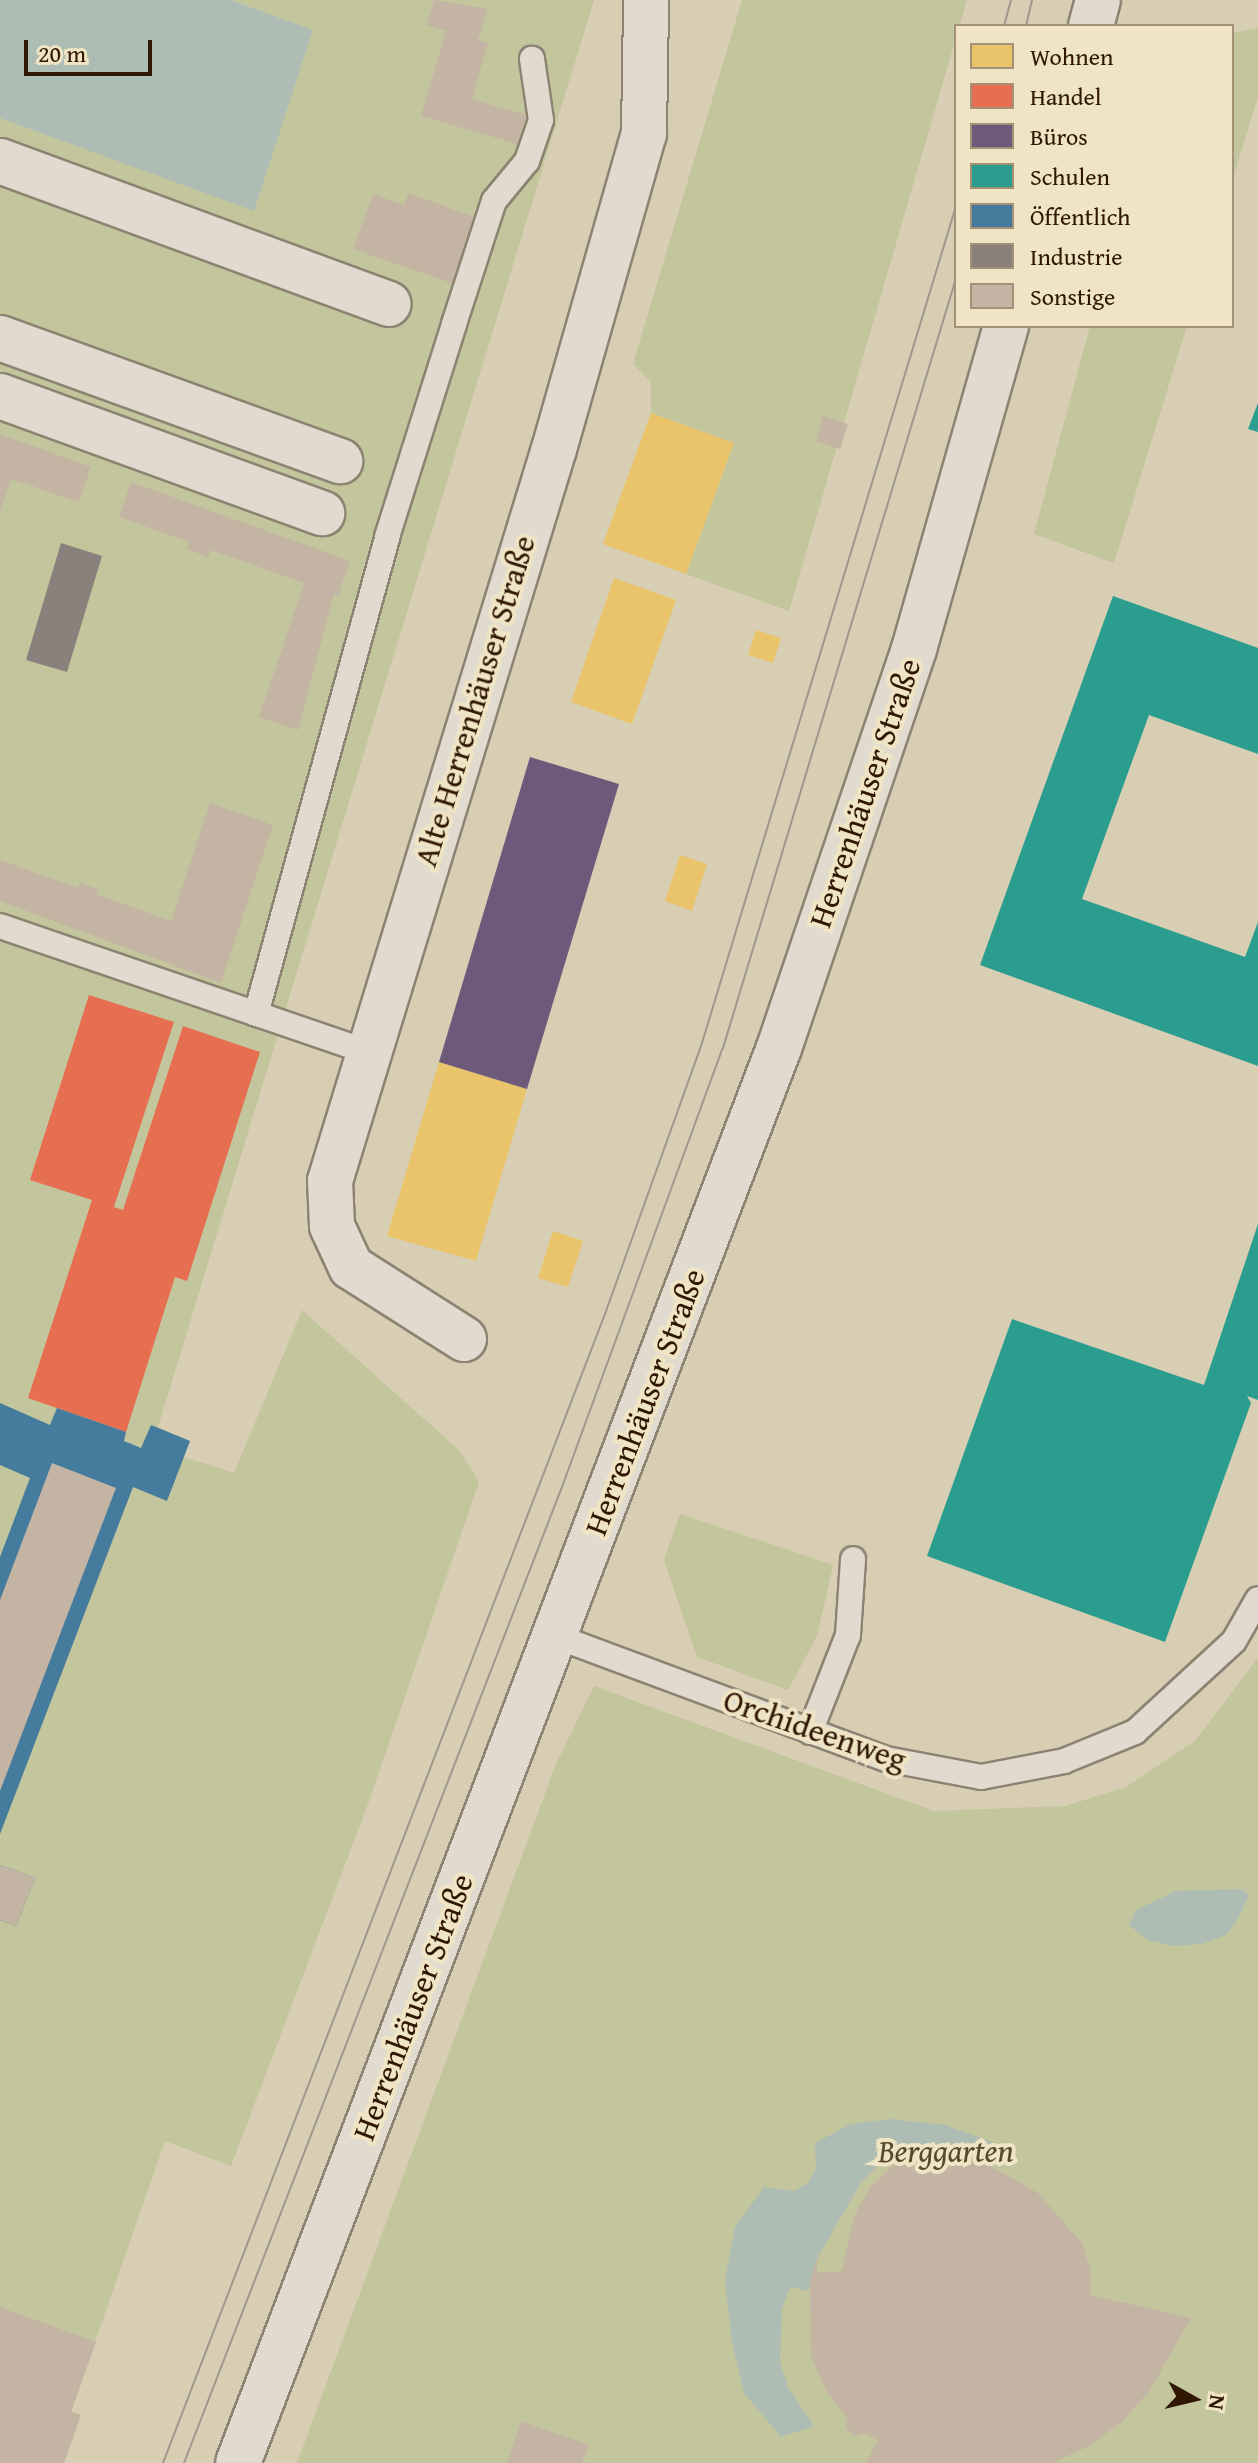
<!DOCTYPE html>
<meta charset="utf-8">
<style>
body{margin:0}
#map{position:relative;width:1258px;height:2463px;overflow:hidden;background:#d7ceb4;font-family:"Gentium Book Plus",serif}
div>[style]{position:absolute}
.green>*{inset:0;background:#c3c59c}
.water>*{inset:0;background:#adbdb3}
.homes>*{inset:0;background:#e9c46a}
.shops>*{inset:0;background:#e76f51}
.offices>*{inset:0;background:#6d597a}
.schools>*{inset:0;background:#2a9d8f}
.public>*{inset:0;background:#457b9d}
.industry>*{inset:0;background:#8a817c}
.building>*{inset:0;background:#c4b4a4}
.roads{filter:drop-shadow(2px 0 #8c8372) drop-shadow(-2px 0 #8c8372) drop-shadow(0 2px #8c8372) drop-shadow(0 -2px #8c8372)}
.lane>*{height:24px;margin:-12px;padding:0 12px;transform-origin:12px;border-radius:12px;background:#e0dbce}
.street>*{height:44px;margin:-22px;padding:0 22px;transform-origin:22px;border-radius:22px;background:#e0dbce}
.secondary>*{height:44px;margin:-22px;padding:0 22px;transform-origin:22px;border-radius:22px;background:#e0dbce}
.tram>*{height:2px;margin:-1px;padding:0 1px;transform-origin:1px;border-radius:1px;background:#9f988c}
span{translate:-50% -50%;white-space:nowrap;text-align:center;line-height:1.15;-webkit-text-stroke:8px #efe4c4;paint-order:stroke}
.street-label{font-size:32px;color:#301704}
.park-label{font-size:32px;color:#57492c;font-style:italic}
.legend{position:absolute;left:954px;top:24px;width:280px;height:304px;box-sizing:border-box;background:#efe4c4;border:2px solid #a39277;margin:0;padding:10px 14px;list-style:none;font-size:24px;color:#301704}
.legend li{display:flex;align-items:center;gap:16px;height:40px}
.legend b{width:40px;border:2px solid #a39277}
.north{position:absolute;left:1154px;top:2359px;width:80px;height:80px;-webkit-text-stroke:6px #efe4c4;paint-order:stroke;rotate:98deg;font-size:22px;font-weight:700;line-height:32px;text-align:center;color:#301704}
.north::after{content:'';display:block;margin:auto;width:28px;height:36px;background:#301704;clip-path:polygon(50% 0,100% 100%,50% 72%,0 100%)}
.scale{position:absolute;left:24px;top:40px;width:128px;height:36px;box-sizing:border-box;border:4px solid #301704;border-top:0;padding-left:10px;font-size:24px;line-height:28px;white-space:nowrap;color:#301704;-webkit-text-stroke:6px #efe4c4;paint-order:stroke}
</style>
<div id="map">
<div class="green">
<i style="clip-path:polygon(231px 0,594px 0,158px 1427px,190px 1441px,184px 1457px,234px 1473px,302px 1310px,459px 1450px,479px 1482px,368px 1804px,231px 2166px,165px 2141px,71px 2411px,81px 2415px,64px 2463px,0 2463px,0 118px,254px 210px,313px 30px)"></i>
<i style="clip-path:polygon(742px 0,967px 0,789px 611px,686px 574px,734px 443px,651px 413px,651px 382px,633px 364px)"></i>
<i style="clip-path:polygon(1258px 28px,1258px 97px,1232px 181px,1232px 33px)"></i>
<i style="clip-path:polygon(1090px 326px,1187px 326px,1114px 563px,1034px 534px)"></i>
<i style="clip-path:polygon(680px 1514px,833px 1565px,817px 1636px,788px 1690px,697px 1657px,664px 1560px)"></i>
<i style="clip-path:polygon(1258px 1658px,1258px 2463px,297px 2463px,556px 1764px,594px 1686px,934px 1811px,1065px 1806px,1126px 1787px,1195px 1741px)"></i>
</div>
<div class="water">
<i style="clip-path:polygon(0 0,231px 0,313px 30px,254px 211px,0 118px)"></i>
<i style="clip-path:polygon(1242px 1889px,1249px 1895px,1237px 1921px,1226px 1935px,1202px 1944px,1173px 1946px,1148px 1940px,1129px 1925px,1136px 1910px,1176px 1891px)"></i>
<i style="clip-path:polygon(890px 2119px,945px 2125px,1000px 2145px,1018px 2158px,928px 2148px,878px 2165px,860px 2184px,817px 2259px,808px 2291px,790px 2287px,782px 2309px,780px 2362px,788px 2387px,814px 2426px,781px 2437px,744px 2393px,732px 2342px,725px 2280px,735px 2227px,764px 2187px,793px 2191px,808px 2183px,816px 2169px,815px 2143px,851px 2124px)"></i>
</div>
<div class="homes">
<i style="clip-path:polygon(651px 413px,734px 443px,686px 574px,603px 544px)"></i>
<i style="clip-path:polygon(614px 578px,676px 600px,632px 724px,571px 702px)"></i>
<i style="clip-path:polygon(756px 630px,781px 638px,773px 663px,748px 655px)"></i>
<i style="clip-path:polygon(680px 855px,707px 864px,692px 911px,665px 901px)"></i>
<i style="clip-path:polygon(439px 1062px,527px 1089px,476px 1261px,387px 1236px)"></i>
<i style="clip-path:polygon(553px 1231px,583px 1241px,568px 1287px,538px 1278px)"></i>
</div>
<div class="shops">
<i style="clip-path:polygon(89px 995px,174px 1022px,114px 1207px,123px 1210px,183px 1026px,260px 1052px,187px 1281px,175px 1277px,126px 1432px,28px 1398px,92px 1200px,30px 1180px)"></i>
</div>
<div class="offices">
<i style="clip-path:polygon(530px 757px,619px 784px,527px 1089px,439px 1062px)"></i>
</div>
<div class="schools">
<i style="clip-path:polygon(1258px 403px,1258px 432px,1248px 429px)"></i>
<i style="clip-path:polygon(1113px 596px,1258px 648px,1258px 754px,1149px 715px,1082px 899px,1245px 957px,1258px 922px,1258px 1066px,980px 965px)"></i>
<i style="clip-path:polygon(1258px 1224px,1258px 1400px,1247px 1396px,1251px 1403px,1165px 1642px,927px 1556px,1012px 1319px,1204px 1385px)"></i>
</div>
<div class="public">
<i style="clip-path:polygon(0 1403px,50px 1425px,57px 1408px,126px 1432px,124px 1441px,141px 1448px,151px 1425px,190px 1441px,167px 1501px,133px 1487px,0 1834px,0 1557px,30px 1478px,0 1465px)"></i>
<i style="clip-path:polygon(0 1865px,35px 1878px,16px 1926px,0 1920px)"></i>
</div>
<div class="industry">
<i style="clip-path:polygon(61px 543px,102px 556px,67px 672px,26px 660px)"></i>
</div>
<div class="building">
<i style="clip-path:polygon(434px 0,488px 9px,478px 40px,488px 43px,472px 99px,526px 115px,517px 144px,421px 116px,446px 31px,427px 25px)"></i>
<i style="clip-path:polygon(408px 193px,480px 219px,457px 285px,353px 249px,373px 194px,404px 205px)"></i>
<i style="clip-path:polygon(823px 416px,848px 424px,840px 449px,816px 441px)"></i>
<i style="clip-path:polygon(0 434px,91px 467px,79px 502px,11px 479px,0 512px)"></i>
<i style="clip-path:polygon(131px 482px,350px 561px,338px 596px,334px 594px,298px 730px,259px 717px,304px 583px,211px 550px,208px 557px,187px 549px,189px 542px,119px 517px)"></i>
<i style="clip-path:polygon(210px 803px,273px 825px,221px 983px,0 901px,0 860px,78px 888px,80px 883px,98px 889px,96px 894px,171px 921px)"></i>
<i style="clip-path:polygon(52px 1463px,116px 1488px,0 1791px,0 1600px)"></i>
<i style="clip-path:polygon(0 1865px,35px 1878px,16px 1926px,0 1920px)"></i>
<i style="clip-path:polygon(920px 2155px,986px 2164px,1037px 2192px,1082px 2243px,1091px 2272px,1090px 2295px,1191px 2318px,1150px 2390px,1123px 2421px,1089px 2446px,1052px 2463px,866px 2463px,878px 2440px,864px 2433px,855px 2436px,846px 2428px,847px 2418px,825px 2389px,811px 2356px,810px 2282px,817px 2259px,817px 2273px,842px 2271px,854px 2216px,871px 2186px,893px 2166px)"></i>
<i style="clip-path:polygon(0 2307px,96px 2342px,71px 2412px,81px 2415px,64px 2463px,0 2463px)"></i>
<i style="clip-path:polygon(521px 2421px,589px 2445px,582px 2463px,507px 2463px)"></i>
</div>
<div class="roads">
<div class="lane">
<i style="left:0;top:926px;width:387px;rotate:18.9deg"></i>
<i style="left:256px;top:1014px;width:495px;rotate:-74.6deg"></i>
<i style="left:387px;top:537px;width:223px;rotate:-72.5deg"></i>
<i style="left:454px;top:324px;width:129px;rotate:-72deg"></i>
<i style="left:494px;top:201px;width:52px;rotate:-50.5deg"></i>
<i style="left:527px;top:161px;width:43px;rotate:-71.1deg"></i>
<i style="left:541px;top:120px;width:62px;rotate:-98.4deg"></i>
<i style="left:555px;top:1636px;width:353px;rotate:20.4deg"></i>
<i style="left:886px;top:1759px;width:97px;rotate:10.7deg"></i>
<i style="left:981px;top:1777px;width:85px;rotate:-10.9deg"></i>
<i style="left:1064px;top:1761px;width:77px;rotate:-22.2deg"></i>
<i style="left:1135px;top:1732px;width:134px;rotate:-42.6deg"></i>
<i style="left:1234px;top:1641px;width:48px;rotate:-60.3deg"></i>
<i style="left:810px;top:1732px;width:104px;rotate:-68.6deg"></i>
<i style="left:848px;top:1635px;width:76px;rotate:-86.2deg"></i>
</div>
<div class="street">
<i style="left:0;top:161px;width:414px;rotate:20.2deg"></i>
<i style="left:0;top:338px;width:362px;rotate:19.9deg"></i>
<i style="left:0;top:396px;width:343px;rotate:20deg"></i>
<i style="left:464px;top:1339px;width:134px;rotate:-147.5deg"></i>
<i style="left:351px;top:1267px;width:45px;rotate:-114.9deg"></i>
<i style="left:332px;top:1226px;width:45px;rotate:-92.5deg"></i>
<i style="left:330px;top:1181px;width:766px;rotate:-72.99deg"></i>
<i style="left:554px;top:449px;width:328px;rotate:-74.1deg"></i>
<i style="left:644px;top:134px;width:134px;rotate:-89.1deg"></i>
</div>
<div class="secondary">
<i style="left:1091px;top:26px;width:27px;rotate:-75deg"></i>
<i style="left:238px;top:2463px;width:1515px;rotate:-69.08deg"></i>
<i style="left:779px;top:1048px;width:421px;rotate:-71.3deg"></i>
<i style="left:914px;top:649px;width:336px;rotate:-74.1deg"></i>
</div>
</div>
<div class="tram">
<i style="left:1004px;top:26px;width:27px;rotate:-75deg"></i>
<i style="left:1026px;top:26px;width:27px;rotate:-77deg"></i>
<i style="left:163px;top:2463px;width:1231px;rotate:-68.96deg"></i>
<i style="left:605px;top:1314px;width:288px;rotate:-70.3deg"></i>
<i style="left:702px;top:1043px;width:875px;rotate:-73.12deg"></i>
<i style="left:184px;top:2463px;width:1047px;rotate:-68.83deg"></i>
<i style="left:562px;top:1487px;width:468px;rotate:-69.9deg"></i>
<i style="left:723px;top:1048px;width:804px;rotate:-73.16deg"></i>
</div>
<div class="street-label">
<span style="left:475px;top:701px;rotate:-73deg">Alte Herrenhäuser Straße</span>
<span style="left:865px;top:793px;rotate:-71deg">Herrenhäuser Straße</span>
<span style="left:645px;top:1402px;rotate:-69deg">Herrenhäuser Straße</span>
<span style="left:815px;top:1730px;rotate:19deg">Orchideenweg</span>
<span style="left:413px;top:2007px;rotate:-69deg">Herrenhäuser Straße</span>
</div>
<div class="park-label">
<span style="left:946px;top:2151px">Berggarten</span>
</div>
<ul class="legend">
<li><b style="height:22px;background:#e9c46a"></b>Wohnen</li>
<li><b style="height:22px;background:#e76f51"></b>Handel</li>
<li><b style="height:22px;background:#6d597a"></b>Büros</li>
<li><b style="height:22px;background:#2a9d8f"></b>Schulen</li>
<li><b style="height:22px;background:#457b9d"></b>Öffentlich</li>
<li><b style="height:22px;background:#8a817c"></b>Industrie</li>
<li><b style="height:22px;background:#c4b4a4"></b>Sonstige</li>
</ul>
<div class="north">N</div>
<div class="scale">20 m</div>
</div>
